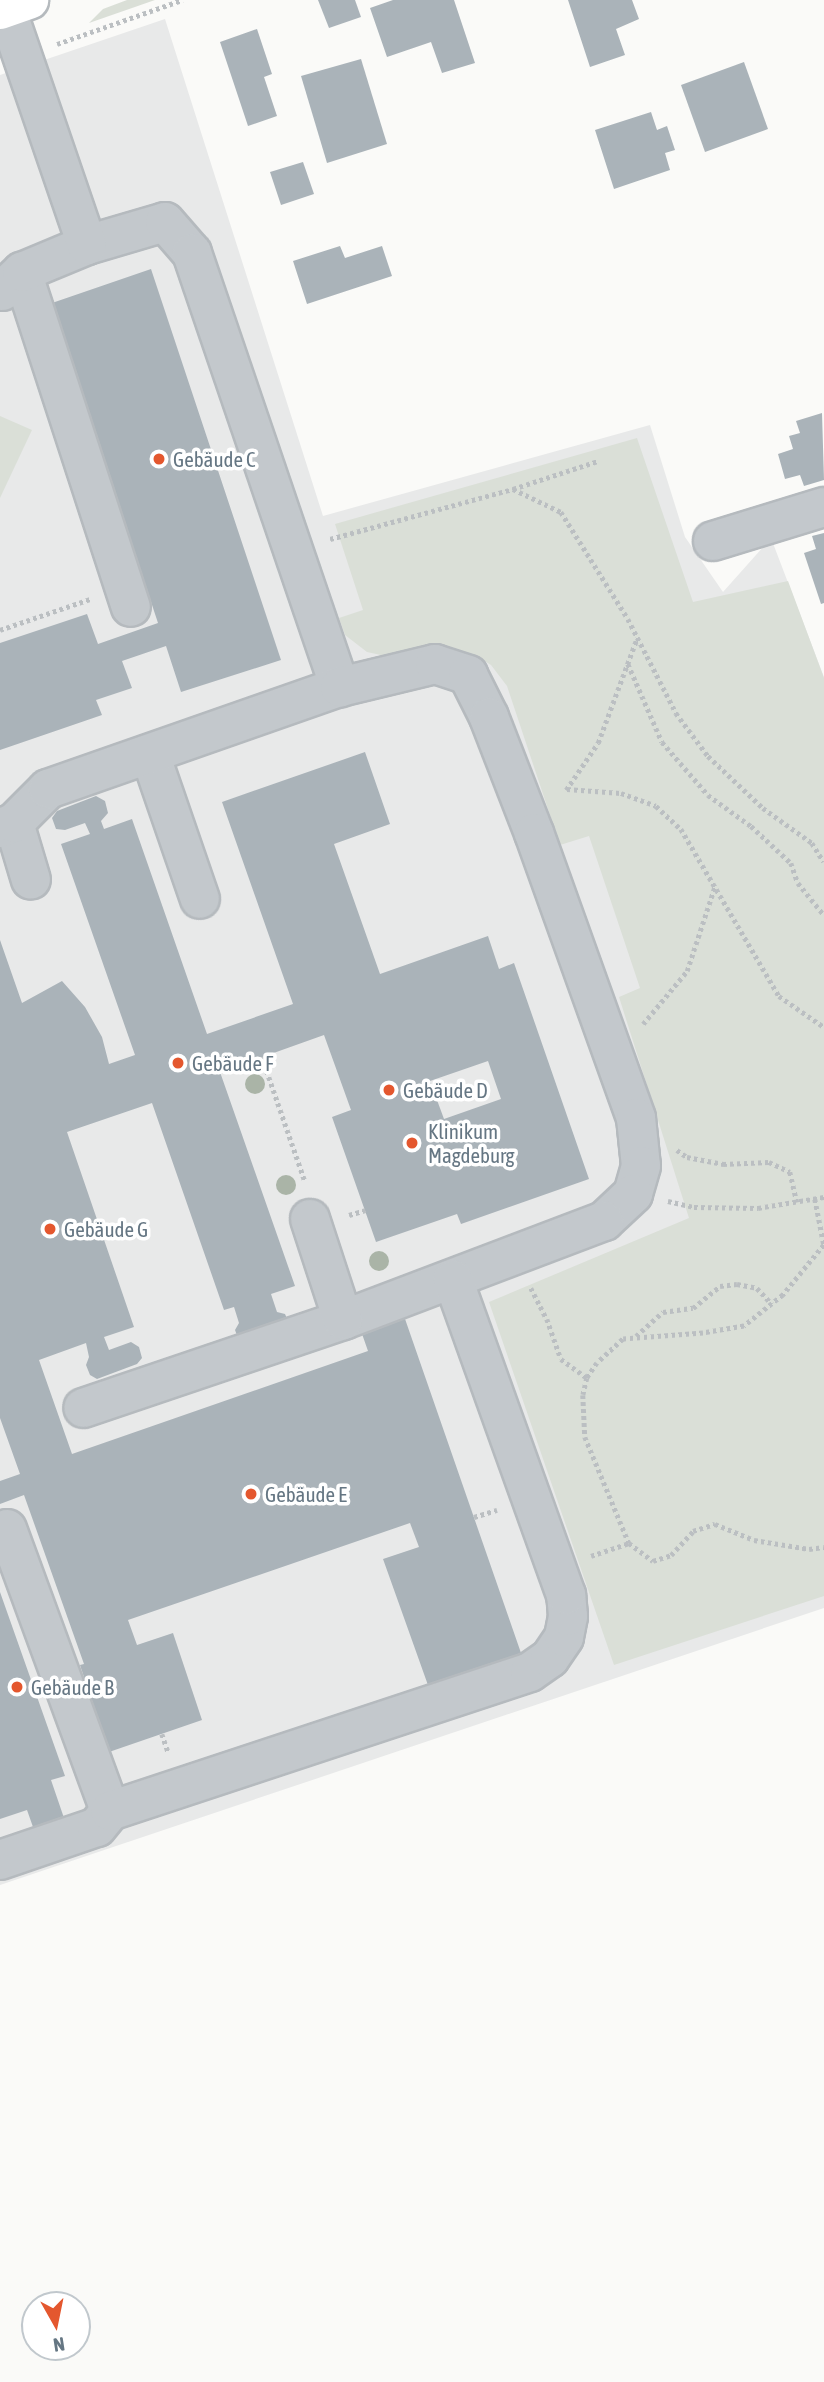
<!DOCTYPE html>
<meta charset="utf-8">
<style>
body{margin:0}
#map{position:relative;width:824px;height:2382px;overflow:hidden;background:#fafaf8;font-family:"Asap Condensed",sans-serif}
div>[style]{position:absolute}
.built>*{inset:0;background:#e8e9e9}
.green>*{inset:0;background:#dadfd7}
.building>*{inset:0;background:#aab3b9}
.path>*{height:4.5px;margin-top:-2.25px;transform-origin:0;background:repeating-linear-gradient(90deg,#bbbfc2 0 3.5px,transparent 0 7px)}
.roads{filter:drop-shadow(2px 0 #b5babe) drop-shadow(-2px 0 #b5babe) drop-shadow(0 2px #b5babe) drop-shadow(0 -2px #b5babe)}
.minor>*{height:38px;margin:-19px;padding:0 19px;transform-origin:19px;border-radius:19px;background:#c3c8cc}
.major>*{height:38px;margin:-19px;padding:0 19px;transform-origin:19px;border-radius:19px;background:#fff}
.trees>*{width:20px;height:20px;margin:-10px;border-radius:50%;background:#aab4a7}
.dots>*{width:19px;height:19px;translate:-50% -50%;box-sizing:border-box;border:4px solid #fff;border-radius:50%}
span{translate:-50% -50%;white-space:nowrap;text-align:center;line-height:1.15;-webkit-text-stroke:7px #fff;paint-order:stroke}
.poi-label{font-size:21px;color:#657683}
.left{translate:0 -50%;text-align:left}
.north{position:absolute;left:21px;top:2291px;width:70px;height:70px;box-sizing:border-box;background:#fff;border:2px solid #c1c8cd;border-radius:50%;rotate:171deg;font-size:19px;font-weight:700;line-height:28px;text-align:center;color:#657683}
.north::after{content:'';display:block;margin:auto;width:24px;height:32px;background:#e4572e;clip-path:polygon(50% 0,100% 100%,50% 72%,0 100%)}
</style>
<div id="map">
<div class="built">
<i style="clip-path:polygon(165px 19px,323px 516px,650px 425px,685px 537px,723px 592px,771px 538px,824px 677px,824px 1608px,0 1885px,0 75px)"></i>
</div>
<div class="green">
<i style="clip-path:polygon(127px 0,155px 0,89px 23px,103px 9px)"></i>
<i style="clip-path:polygon(0 416px,32px 430px,0 498px)"></i>
<i style="clip-path:polygon(637px 438px,693px 602px,788px 581px,824px 678px,824px 1596px,614px 1665px,489px 1302px,689px 1218px,619px 997px,640px 988px,589px 836px,560px 845px,507px 686px,491px 665px,473px 654px,448px 650px,390px 657px,367px 652px,345px 635px,339px 618px,363px 610px,335px 524px)"></i>
</div>
<div class="building">
<i style="clip-path:polygon(318px 0,355px 0,361px 17px,329px 28px)"></i>
<i style="clip-path:polygon(393px 0,454px 0,475px 63px,442px 73px,431px 42px,387px 57px,370px 8px)"></i>
<i style="clip-path:polygon(568px 0,632px 0,639px 19px,616px 29px,625px 55px,590px 67px)"></i>
<i style="clip-path:polygon(257px 29px,272px 74px,264px 77px,277px 116px,248px 126px,220px 42px)"></i>
<i style="clip-path:polygon(361px 59px,387px 144px,327px 163px,301px 76px)"></i>
<i style="clip-path:polygon(744px 62px,768px 129px,705px 152px,681px 85px)"></i>
<i style="clip-path:polygon(651px 112px,657px 130px,667px 126px,675px 150px,665px 153px,670px 170px,614px 189px,595px 130px)"></i>
<i style="clip-path:polygon(303px 162px,314px 194px,281px 205px,270px 172px)"></i>
<i style="clip-path:polygon(340px 246px,345px 258px,382px 246px,392px 276px,307px 304px,293px 261px)"></i>
<i style="clip-path:polygon(151px 269px,281px 660px,181px 692px,166px 646px,122px 661px,132px 688px,96px 700px,102px 715px,0 750px,0 643px,87px 614px,98px 644px,158px 623px,52px 303px)"></i>
<i style="clip-path:polygon(822px 413px,824px 480px,804px 486px,800px 475px,785px 479px,778px 454px,793px 449px,789px 436px,800px 433px,796px 421px)"></i>
<i style="clip-path:polygon(824px 533px,824px 603px,821px 604px,804px 553px,816px 549px,812px 536px)"></i>
<i style="clip-path:polygon(evenodd,365px 752px,390px 824px,334px 844px,380px 974px,488px 936px,499px 969px,514px 963px,589px 1179px,461px 1224px,457px 1214px,376px 1242px,332px 1117px,351px 1110px,324px 1035px,220px 1072px,295px 1286px,271px 1294px,277px 1312px,285px 1314px,289px 1323px,239px 1341px,235px 1330px,239px 1323px,234px 1307px,224px 1310px,152px 1103px,67px 1132px,134px 1327px,104px 1337px,109px 1350px,131px 1342px,139px 1347px,142px 1358px,137px 1364px,97px 1379px,90px 1375px,86px 1365px,89px 1357px,86px 1343px,39px 1360px,72px 1454px,368px 1351px,361px 1331px,404px 1316px,521px 1653px,429px 1688px,383px 1559px,419px 1547px,410px 1523px,128px 1620px,137px 1645px,173px 1633px,202px 1720px,109px 1752px,80px 1665px,84px 1664px,24px 1495px,0 1504px,0 1481px,20px 1474px,0 1418px,0 940px,22px 1003px,62px 981px,85px 1007px,102px 1037px,109px 1064px,135px 1055px,61px 844px,90px 834px,85px 823px,65px 830px,56px 829px,52px 818px,57px 811px,96px 796px,105px 801px,108px 813px,101px 821px,104px 829px,132px 819px,207px 1034px,293px 1004px,222px 802px,365px 752px,488px 1061px,501px 1099px,444px 1119px,430px 1081px,488px 1061px)"></i>
<i style="clip-path:polygon(0 1592px,65px 1776px,51px 1780px,64px 1818px,33px 1827px,27px 1810px,0 1819px)"></i>
</div>
<div class="path">
<i style="left:57px;top:44px;width:133px;rotate:-19.4deg"></i>
<i style="left:513px;top:489px;width:53px;rotate:25.6deg"></i>
<i style="left:561px;top:512px;width:126px;rotate:57.9deg"></i>
<i style="left:628px;top:619px;width:106px;rotate:62.9deg"></i>
<i style="left:676px;top:713px;width:54px;rotate:53.3deg"></i>
<i style="left:708px;top:756px;width:76px;rotate:43.4deg"></i>
<i style="left:763px;top:808px;width:60px;rotate:35.5deg"></i>
<i style="left:812px;top:843px;width:22px;rotate:58deg"></i>
<i style="left:330px;top:539px;width:190px;rotate:-15.3deg"></i>
<i style="left:513px;top:489px;width:89px;rotate:-18.2deg"></i>
<i style="left:0;top:630px;width:95px;rotate:-19deg"></i>
<i style="left:628px;top:664px;width:85px;rotate:66.4deg"></i>
<i style="left:662px;top:742px;width:70px;rotate:49deg"></i>
<i style="left:708px;top:795px;width:53px;rotate:35.8deg"></i>
<i style="left:751px;top:826px;width:54px;rotate:42.8deg"></i>
<i style="left:791px;top:863px;width:21px;rotate:71deg"></i>
<i style="left:798px;top:883px;width:41px;rotate:50.9deg"></i>
<i style="left:567px;top:789px;width:54px;rotate:4.2deg"></i>
<i style="left:621px;top:793px;width:37px;rotate:20deg"></i>
<i style="left:656px;top:806px;width:34px;rotate:43deg"></i>
<i style="left:681px;top:829px;width:194px;rotate:59.6deg"></i>
<i style="left:779px;top:996px;width:55px;rotate:34.6deg"></i>
<i style="left:566px;top:790px;width:57px;rotate:-55.8deg"></i>
<i style="left:598px;top:743px;width:112px;rotate:-69.6deg"></i>
<i style="left:643px;top:1024px;width:69px;rotate:-50.3deg"></i>
<i style="left:687px;top:971px;width:89px;rotate:-71.8deg"></i>
<i style="left:262px;top:1057px;width:131px;rotate:70.9deg"></i>
<i style="left:677px;top:1150px;width:12px;rotate:35deg"></i>
<i style="left:687px;top:1157px;width:37px;rotate:11deg"></i>
<i style="left:723px;top:1164px;width:46px;rotate:-2.5deg"></i>
<i style="left:769px;top:1162px;width:23px;rotate:25deg"></i>
<i style="left:790px;top:1172px;width:31px;rotate:77deg"></i>
<i style="left:815px;top:1199px;width:47px;rotate:78.9deg"></i>
<i style="left:668px;top:1201px;width:27px;rotate:13deg"></i>
<i style="left:694px;top:1207px;width:64px;rotate:0.9deg"></i>
<i style="left:758px;top:1208px;width:67px;rotate:-9.5deg"></i>
<i style="left:349px;top:1215px;width:17px;rotate:-17deg"></i>
<i style="left:824px;top:1245px;width:65px;rotate:129.4deg"></i>
<i style="left:783px;top:1295px;width:50px;rotate:141.5deg"></i>
<i style="left:744px;top:1326px;width:42px;rotate:170.3deg"></i>
<i style="left:703px;top:1333px;width:80px;rotate:175.7deg"></i>
<i style="left:623px;top:1339px;width:35px;rotate:137deg"></i>
<i style="left:597px;top:1363px;width:18px;rotate:124deg"></i>
<i style="left:587px;top:1378px;width:17px;rotate:103deg"></i>
<i style="left:583px;top:1395px;width:42px;rotate:87.3deg"></i>
<i style="left:585px;top:1437px;width:115px;rotate:67.5deg"></i>
<i style="left:629px;top:1543px;width:30px;rotate:37deg"></i>
<i style="left:653px;top:1561px;width:19px;rotate:-18deg"></i>
<i style="left:671px;top:1555px;width:33px;rotate:-47deg"></i>
<i style="left:693px;top:1531px;width:23px;rotate:-18deg"></i>
<i style="left:715px;top:1524px;width:42px;rotate:22.3deg"></i>
<i style="left:754px;top:1540px;width:56px;rotate:9.3deg"></i>
<i style="left:809px;top:1549px;width:15px;rotate:-8deg"></i>
<i style="left:531px;top:1288px;width:35px;rotate:63deg"></i>
<i style="left:547px;top:1319px;width:42px;rotate:70.7deg"></i>
<i style="left:561px;top:1359px;width:32px;rotate:36deg"></i>
<i style="left:636px;top:1336px;width:36px;rotate:-42deg"></i>
<i style="left:663px;top:1312px;width:30px;rotate:-8deg"></i>
<i style="left:693px;top:1308px;width:35px;rotate:-39deg"></i>
<i style="left:720px;top:1286px;width:17px;rotate:-7deg"></i>
<i style="left:737px;top:1284px;width:20px;rotate:11deg"></i>
<i style="left:757px;top:1288px;width:22px;rotate:47deg"></i>
<i style="left:474px;top:1517px;width:24px;rotate:-17deg"></i>
<i style="left:591px;top:1556px;width:40px;rotate:-18.9deg"></i>
<i style="left:162px;top:1734px;width:18px;rotate:71deg"></i>
</div>
<div class="roads">
<div class="minor">
<i style="left:87px;top:245px;width:81px;rotate:-16.4deg"></i>
<i style="left:165px;top:222px;width:41px;rotate:48.9deg"></i>
<i style="left:192px;top:253px;width:459px;rotate:71.2deg"></i>
<i style="left:22px;top:272px;width:352px;rotate:72deg"></i>
<i style="left:2px;top:291px;width:28px;rotate:-44deg"></i>
<i style="left:22px;top:272px;width:70px;rotate:-22.6deg"></i>
<i style="left:87px;top:245px;width:250px;rotate:-108.9deg"></i>
<i style="left:713px;top:541px;width:116px;rotate:-17deg"></i>
<i style="left:150px;top:754px;width:153px;rotate:71deg"></i>
<i style="left:14px;top:823px;width:59px;rotate:73.4deg"></i>
<i style="left:0;top:828px;width:15px;rotate:-20deg"></i>
<i style="left:14px;top:823px;width:48px;rotate:-45deg"></i>
<i style="left:48px;top:789px;width:309px;rotate:-19.3deg"></i>
<i style="left:340px;top:687px;width:98px;rotate:-13.6deg"></i>
<i style="left:435px;top:664px;width:35px;rotate:18deg"></i>
<i style="left:468px;top:675px;width:47px;rotate:63.4deg"></i>
<i style="left:489px;top:717px;width:124px;rotate:68.8deg"></i>
<i style="left:534px;top:833px;width:303px;rotate:70.3deg"></i>
<i style="left:636px;top:1118px;width:48px;rotate:84.1deg"></i>
<i style="left:641px;top:1166px;width:29px;rotate:106deg"></i>
<i style="left:633px;top:1194px;width:40px;rotate:137deg"></i>
<i style="left:604px;top:1221px;width:279px;rotate:159.2deg"></i>
<i style="left:343px;top:1320px;width:274px;rotate:161.3deg"></i>
<i style="left:310px;top:1219px;width:106px;rotate:71.9deg"></i>
<i style="left:7px;top:1529px;width:300px;rotate:69.9deg"></i>
<i style="left:0;top:1860px;width:102px;rotate:-18.8deg"></i>
<i style="left:97px;top:1827px;width:21px;rotate:-51deg"></i>
<i style="left:110px;top:1811px;width:442px;rotate:-18.3deg"></i>
<i style="left:530px;top:1672px;width:24px;rotate:-35deg"></i>
<i style="left:550px;top:1658px;width:25px;rotate:-56deg"></i>
<i style="left:564px;top:1637px;width:21px;rotate:-79deg"></i>
<i style="left:568px;top:1616px;width:21px;rotate:-95deg"></i>
<i style="left:566px;top:1595px;width:335px;rotate:-109.7deg"></i>
</div>
<div class="major">
<i style="left:0;top:10px;width:31px;rotate:-19deg"></i>
</div>
</div>
<div class="trees">
<i style="left:255px;top:1084px"></i>
<i style="left:286px;top:1185px"></i>
<i style="left:379px;top:1261px"></i>
</div>
<div class="dots">
<i style="left:159px;top:459px;background:#e4572e"></i>
<i style="left:178px;top:1063px;background:#e4572e"></i>
<i style="left:389px;top:1090px;background:#e4572e"></i>
<i style="left:412px;top:1143px;background:#e4572e"></i>
<i style="left:50px;top:1229px;background:#e4572e"></i>
<i style="left:251px;top:1494px;background:#e4572e"></i>
<i style="left:17px;top:1687px;background:#e4572e"></i>
</div>
<div class="poi-label">
<span class="left" style="left:173px;top:459px">Gebäude C</span>
<span class="left" style="left:192px;top:1063px">Gebäude F</span>
<span class="left" style="left:403px;top:1090px">Gebäude D</span>
<span class="left" style="left:428px;top:1143px">Klinikum<br>Magdeburg</span>
<span class="left" style="left:64px;top:1229px">Gebäude G</span>
<span class="left" style="left:265px;top:1494px">Gebäude E</span>
<span class="left" style="left:31px;top:1687px">Gebäude B</span>
</div>
<div class="north">N</div>
</div>
